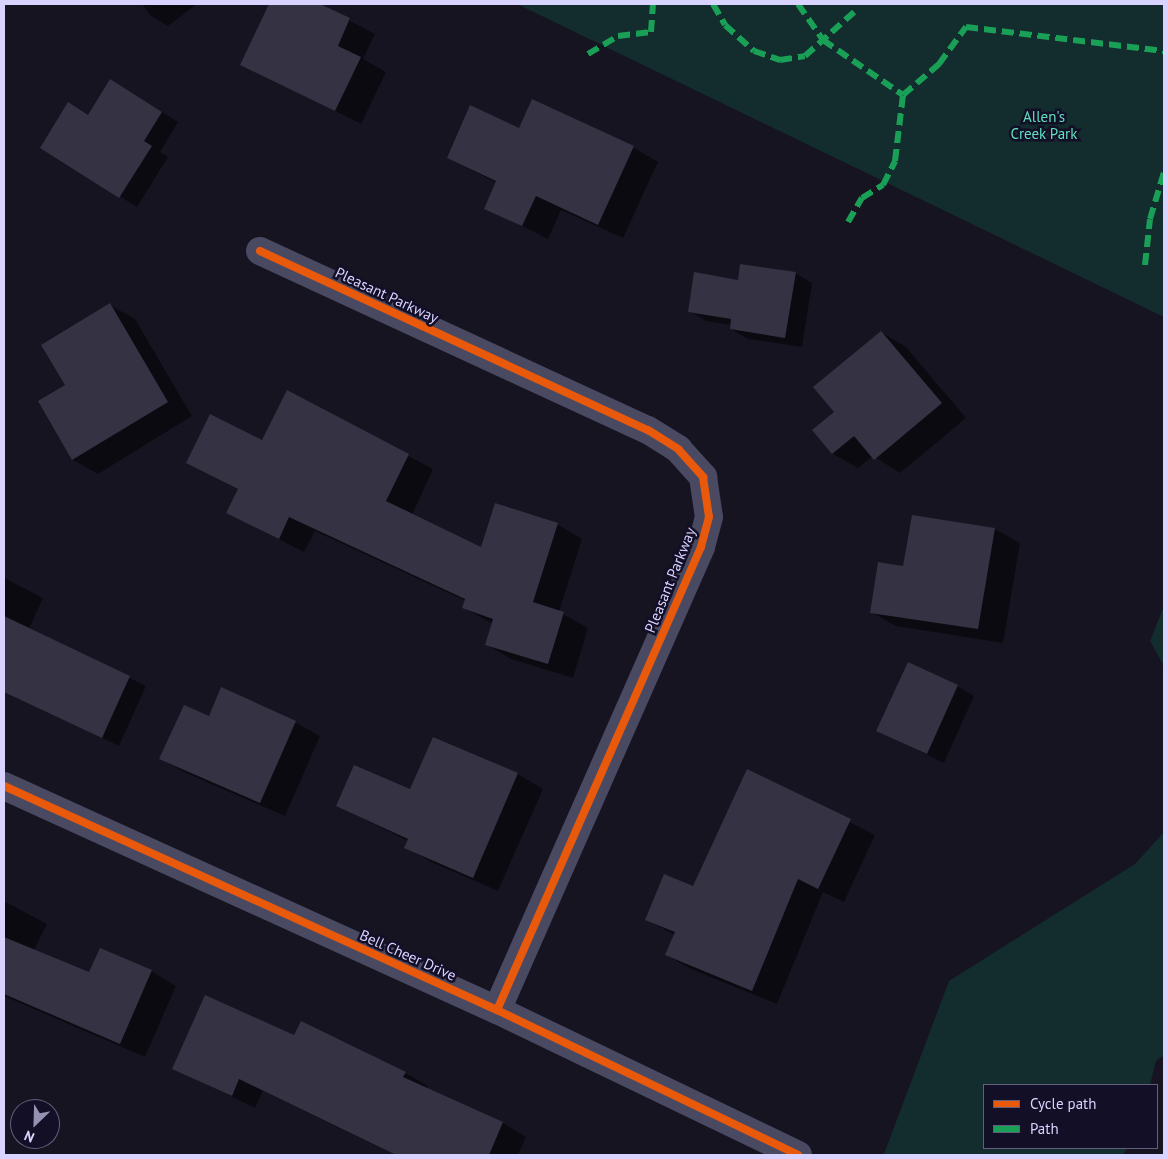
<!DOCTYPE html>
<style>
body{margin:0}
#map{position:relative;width:1168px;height:1159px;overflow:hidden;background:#161421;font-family:"PT Sans",sans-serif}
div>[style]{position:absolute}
.green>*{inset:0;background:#132c2d}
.shadow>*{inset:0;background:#0007}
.building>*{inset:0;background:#343243}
.minor>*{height:28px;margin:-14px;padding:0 14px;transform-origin:14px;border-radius:14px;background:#4a4962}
.quiet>*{height:6px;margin-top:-3px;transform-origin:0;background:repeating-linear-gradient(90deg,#1a9f57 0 12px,transparent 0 18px)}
.cycleway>*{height:8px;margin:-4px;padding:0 4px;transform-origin:4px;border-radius:4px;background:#e8590c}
span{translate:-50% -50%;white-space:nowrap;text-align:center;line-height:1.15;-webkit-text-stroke:5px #130f26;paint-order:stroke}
.park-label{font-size:15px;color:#5fe0c0}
.street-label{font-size:15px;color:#d9d4ff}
.frame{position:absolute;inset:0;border:5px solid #d9d4ff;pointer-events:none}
.legend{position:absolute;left:983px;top:1084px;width:175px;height:65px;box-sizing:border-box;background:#130f26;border:1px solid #625e7d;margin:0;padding:6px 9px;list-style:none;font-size:15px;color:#d9d4ff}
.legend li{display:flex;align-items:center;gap:10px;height:25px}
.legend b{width:25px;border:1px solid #625e7d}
.north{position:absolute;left:10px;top:1099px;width:50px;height:50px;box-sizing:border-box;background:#130f26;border:1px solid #625e7d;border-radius:50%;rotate:204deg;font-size:14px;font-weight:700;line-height:20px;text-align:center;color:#d9d4ff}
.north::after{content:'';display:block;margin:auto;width:18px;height:22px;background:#9591b1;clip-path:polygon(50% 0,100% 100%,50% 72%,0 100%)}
</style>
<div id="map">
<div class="green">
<i style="clip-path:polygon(517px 4px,1164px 4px,1164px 317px)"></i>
<i style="clip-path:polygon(1164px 606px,1164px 666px,1150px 641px)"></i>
<i style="clip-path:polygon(1164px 832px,1164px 1055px,1156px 1061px,1150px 1085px,984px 1085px,984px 1148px,1127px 1148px,1123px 1155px,884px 1154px,949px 981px,1135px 864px)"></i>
</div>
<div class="shadow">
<i style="clip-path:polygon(142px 4px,197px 4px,168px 26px,151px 16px)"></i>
<i style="clip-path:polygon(271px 4px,317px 4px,375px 34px,363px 59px,386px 72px,361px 124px,242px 64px)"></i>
<i style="clip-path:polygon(128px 91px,178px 122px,160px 152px,168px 157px,137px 207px,41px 148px)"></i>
<i style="clip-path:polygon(519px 129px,633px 147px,658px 162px,623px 238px,561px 210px,548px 239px,486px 208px,497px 183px,448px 158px)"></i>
<i style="clip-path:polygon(795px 273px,812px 283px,802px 347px,748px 339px,731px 329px,732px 325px,706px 321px,689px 311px,739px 281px)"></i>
<i style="clip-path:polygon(110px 305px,135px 319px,192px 416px,98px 474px,73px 460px,39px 402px,66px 386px)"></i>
<i style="clip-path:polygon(881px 332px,906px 347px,966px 418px,900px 473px,873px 456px,858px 468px,833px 454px,813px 430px,836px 412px)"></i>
<i style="clip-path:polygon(287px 392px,433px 469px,412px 515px,482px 549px,557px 524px,582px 539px,559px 612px,588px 628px,573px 678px,511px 659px,486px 644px,493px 624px,464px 608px,466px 601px,315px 531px,304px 552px,228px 513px,239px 490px,188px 463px,263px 441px)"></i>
<i style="clip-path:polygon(995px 529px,1020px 543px,1003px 643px,896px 626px,871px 612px,904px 567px)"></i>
<i style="clip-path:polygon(4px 578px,43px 598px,29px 629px,146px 686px,119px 746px,4px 689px)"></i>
<i style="clip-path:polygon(957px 686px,974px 696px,944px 763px,878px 731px)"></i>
<i style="clip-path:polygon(209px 717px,295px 722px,320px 736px,285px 816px,186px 773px,161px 759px)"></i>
<i style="clip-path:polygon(434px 738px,518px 774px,543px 789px,498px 891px,431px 862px,406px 847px,408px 841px,338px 806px,411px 791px)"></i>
<i style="clip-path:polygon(748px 771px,875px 835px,844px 902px,823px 892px,777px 1004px,691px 969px,666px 955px,675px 935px,647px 920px,694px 888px)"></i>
<i style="clip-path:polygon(4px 901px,47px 924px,34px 950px,90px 974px,151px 971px,176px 986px,145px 1057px,4px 996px)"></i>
<i style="clip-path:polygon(295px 1037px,405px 1073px,428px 1086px,427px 1089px,503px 1123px,526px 1137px,518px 1155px,395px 1155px,263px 1091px,255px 1108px,173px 1068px)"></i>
</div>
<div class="building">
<i style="clip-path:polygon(269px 4px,320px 4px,350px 18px,338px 46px,361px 57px,335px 111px,240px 65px)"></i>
<i style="clip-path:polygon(110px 79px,162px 112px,144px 141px,152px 146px,119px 198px,40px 148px,68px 102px,88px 115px)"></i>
<i style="clip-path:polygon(532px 99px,634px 146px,598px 225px,536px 196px,522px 226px,484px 209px,496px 181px,447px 158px,470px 105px,519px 128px)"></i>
<i style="clip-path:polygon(740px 264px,796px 272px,785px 338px,730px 329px,731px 319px,688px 312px,694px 272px,738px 280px)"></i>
<i style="clip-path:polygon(110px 303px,168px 402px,72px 460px,38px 401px,65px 385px,41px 345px)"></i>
<i style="clip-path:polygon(881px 331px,942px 403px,874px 460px,854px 436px,832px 454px,812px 430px,834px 412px,813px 387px)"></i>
<i style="clip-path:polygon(287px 390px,409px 454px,386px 501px,481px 547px,495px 503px,558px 523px,533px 602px,564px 612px,548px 664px,485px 645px,493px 619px,462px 608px,465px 599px,289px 517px,279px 539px,226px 513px,238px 489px,186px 463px,210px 414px,262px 440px)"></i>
<i style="clip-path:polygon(912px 515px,995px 528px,978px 629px,870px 613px,878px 562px,903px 566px)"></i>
<i style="clip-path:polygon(4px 616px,130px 676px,102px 738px,4px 692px)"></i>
<i style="clip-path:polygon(908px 662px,958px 685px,927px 754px,876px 731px)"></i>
<i style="clip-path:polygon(221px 687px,296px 721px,260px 803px,159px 759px,184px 705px,209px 716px)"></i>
<i style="clip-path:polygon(433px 737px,518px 773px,473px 878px,404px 848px,408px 839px,336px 806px,354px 765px,410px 789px)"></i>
<i style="clip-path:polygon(747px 769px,851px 819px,818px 889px,798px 879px,752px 991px,665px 955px,675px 932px,645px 920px,664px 874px,693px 886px)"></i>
<i style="clip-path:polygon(4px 937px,89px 972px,100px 948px,152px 970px,120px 1044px,4px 994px)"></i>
<i style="clip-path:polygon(205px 995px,294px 1035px,301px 1021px,406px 1072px,403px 1077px,503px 1122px,489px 1155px,396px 1155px,239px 1079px,232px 1096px,172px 1069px)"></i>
</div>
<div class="minor">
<i style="left:260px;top:251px;width:427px;rotate:24.8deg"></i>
<i style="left:648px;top:430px;width:36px;rotate:32deg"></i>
<i style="left:678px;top:449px;width:38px;rotate:48deg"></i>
<i style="left:703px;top:477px;width:40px;rotate:81.5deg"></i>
<i style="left:709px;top:517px;width:31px;rotate:105deg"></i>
<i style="left:701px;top:547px;width:506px;rotate:113.78deg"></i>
<i style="left:4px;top:786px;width:542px;rotate:24.44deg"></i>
<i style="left:497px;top:1010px;width:334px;rotate:25.7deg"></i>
</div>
<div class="quiet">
<i style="left:713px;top:4px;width:24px;rotate:60deg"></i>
<i style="left:725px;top:25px;width:39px;rotate:42deg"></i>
<i style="left:754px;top:51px;width:28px;rotate:19deg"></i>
<i style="left:780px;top:60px;width:25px;rotate:-9deg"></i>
<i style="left:805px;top:56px;width:66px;rotate:-41.9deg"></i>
<i style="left:798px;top:4px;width:44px;rotate:55.2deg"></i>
<i style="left:823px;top:40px;width:97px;rotate:34.5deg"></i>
<i style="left:903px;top:95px;width:48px;rotate:-40.7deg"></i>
<i style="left:939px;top:64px;width:46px;rotate:-53.9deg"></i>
<i style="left:966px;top:27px;width:199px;rotate:6.9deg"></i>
<i style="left:588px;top:54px;width:35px;rotate:-31deg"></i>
<i style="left:618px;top:36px;width:33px;rotate:-7deg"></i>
<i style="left:651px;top:32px;width:28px;rotate:-86deg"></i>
<i style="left:848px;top:222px;width:28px;rotate:-60deg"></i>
<i style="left:862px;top:198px;width:25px;rotate:-32deg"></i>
<i style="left:883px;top:185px;width:27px;rotate:-63deg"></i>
<i style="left:895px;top:161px;width:66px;rotate:-83.1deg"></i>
<i style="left:1145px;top:265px;width:46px;rotate:-83.8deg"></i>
<i style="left:1150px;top:219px;width:49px;rotate:-73.4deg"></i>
</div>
<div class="cycleway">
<i style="left:260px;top:251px;width:427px;rotate:24.8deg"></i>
<i style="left:648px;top:430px;width:36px;rotate:32deg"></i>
<i style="left:678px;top:449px;width:38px;rotate:48deg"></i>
<i style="left:703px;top:477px;width:40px;rotate:81.5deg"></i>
<i style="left:709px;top:517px;width:31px;rotate:105deg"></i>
<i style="left:701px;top:547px;width:506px;rotate:113.78deg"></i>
<i style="left:4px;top:786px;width:542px;rotate:24.44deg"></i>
<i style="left:497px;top:1010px;width:334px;rotate:25.7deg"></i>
</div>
<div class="park-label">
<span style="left:1044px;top:125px">Allen's<br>Creek Park</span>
</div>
<div class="street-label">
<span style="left:387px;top:295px;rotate:25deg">Pleasant Parkway</span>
<span style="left:670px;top:580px;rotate:-68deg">Pleasant Parkway</span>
<span style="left:408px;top:955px;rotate:24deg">Bell Cheer Drive</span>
</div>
<div class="frame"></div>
<ul class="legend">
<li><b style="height:6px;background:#e8590c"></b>Cycle path</li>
<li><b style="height:6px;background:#1a9f57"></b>Path</li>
</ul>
<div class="north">N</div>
</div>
